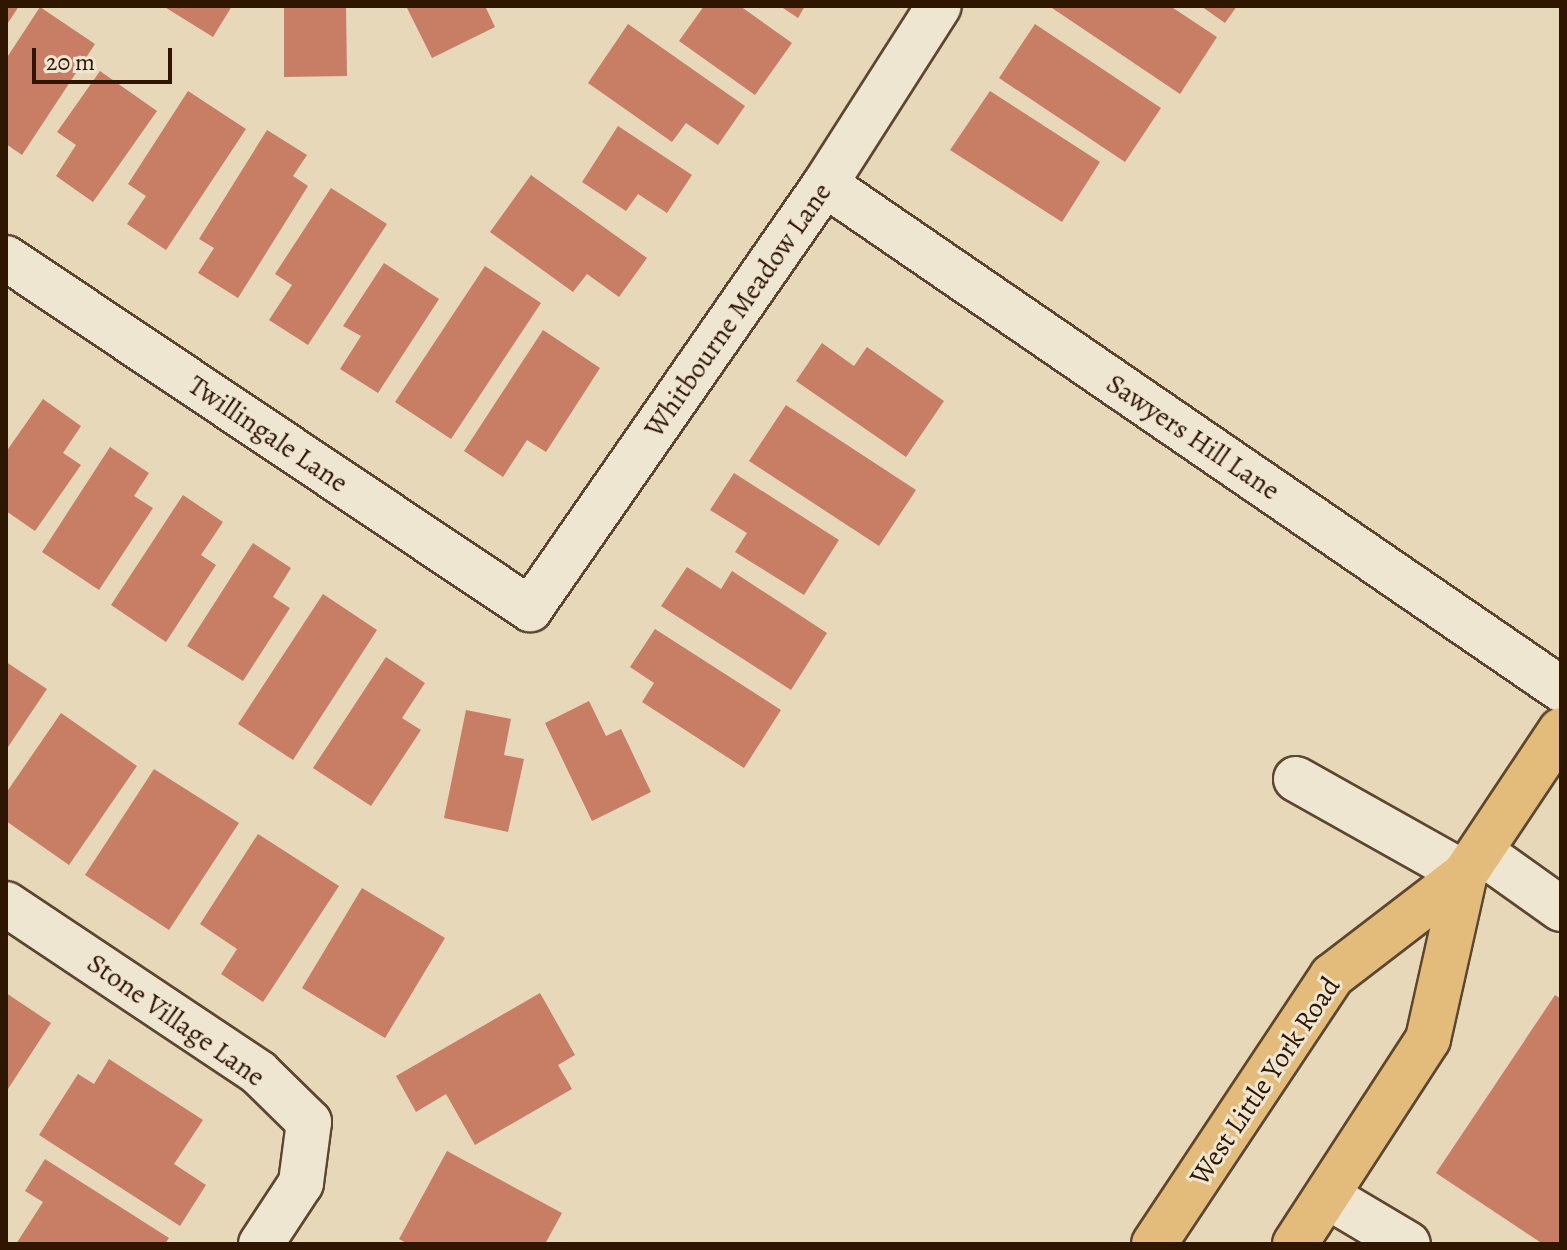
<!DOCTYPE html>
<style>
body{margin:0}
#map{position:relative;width:1567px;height:1250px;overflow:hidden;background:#e6d8b9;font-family:Alegreya,serif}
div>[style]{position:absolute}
.building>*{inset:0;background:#c77e65}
.roads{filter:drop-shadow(2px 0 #5d462f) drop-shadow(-2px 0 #5d462f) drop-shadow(0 2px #5d462f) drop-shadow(0 -2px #5d462f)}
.minor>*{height:44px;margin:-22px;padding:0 22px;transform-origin:22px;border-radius:22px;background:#efe6d2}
.major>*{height:44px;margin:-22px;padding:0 22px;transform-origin:22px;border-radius:22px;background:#e3bc7c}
span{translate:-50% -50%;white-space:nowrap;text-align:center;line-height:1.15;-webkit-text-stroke:6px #efe6d2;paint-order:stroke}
.street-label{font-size:28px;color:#2f1601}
.frame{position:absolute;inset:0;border:8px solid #2f1601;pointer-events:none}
.scale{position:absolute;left:32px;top:48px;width:140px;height:36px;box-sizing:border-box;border:4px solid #2f1601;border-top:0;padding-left:10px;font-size:24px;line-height:28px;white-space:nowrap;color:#2f1601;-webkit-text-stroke:6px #efe6d2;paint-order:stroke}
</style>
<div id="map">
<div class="building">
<i style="clip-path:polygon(6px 6px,19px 6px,6px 26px)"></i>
<i style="clip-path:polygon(163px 6px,232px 6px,213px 37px)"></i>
<i style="clip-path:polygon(284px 6px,346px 6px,347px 76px,284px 77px)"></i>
<i style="clip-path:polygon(406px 6px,485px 6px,495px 27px,432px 58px)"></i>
<i style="clip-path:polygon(704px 6px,740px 6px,792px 43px,755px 95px,679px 41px)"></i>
<i style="clip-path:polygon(780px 6px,805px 6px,798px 18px)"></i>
<i style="clip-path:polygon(1049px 6px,1170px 6px,1217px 37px,1180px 94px)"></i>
<i style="clip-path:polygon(1201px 6px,1237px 6px,1225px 23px)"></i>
<i style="clip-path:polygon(40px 7px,95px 44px,22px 155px,6px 144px,6px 59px)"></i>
<i style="clip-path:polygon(628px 24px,745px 106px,718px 145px,686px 123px,672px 142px,588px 83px)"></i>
<i style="clip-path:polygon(1035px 24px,1161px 108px,1125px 162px,999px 78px)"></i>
<i style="clip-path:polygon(100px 71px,157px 111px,93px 202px,56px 176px,76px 145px,57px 132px)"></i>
<i style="clip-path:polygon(188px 91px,246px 129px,166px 250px,127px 224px,146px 196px,128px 184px)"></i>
<i style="clip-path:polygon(990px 91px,1100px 162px,1062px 222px,950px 150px)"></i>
<i style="clip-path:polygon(618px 126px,692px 175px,667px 213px,638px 194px,626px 211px,582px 182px)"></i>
<i style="clip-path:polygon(267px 130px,307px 155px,293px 176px,308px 186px,238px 298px,198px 273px,214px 248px,199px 239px)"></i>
<i style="clip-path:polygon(531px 175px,647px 258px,619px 297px,587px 274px,573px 292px,490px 232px)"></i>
<i style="clip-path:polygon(331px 188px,387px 224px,308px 345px,269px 320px,292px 285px,275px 274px)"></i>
<i style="clip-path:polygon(384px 263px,439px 299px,378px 393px,340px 369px,361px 336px,343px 326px)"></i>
<i style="clip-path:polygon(485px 266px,541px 303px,451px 439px,395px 402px)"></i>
<i style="clip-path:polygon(543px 330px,600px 368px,546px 452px,527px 440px,503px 477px,464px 451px)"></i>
<i style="clip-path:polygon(822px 343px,854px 366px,867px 347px,944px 401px,906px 457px,796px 381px)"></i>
<i style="clip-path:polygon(43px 399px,81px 426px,63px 453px,81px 465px,35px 531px,6px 511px,6px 452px)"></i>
<i style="clip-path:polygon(786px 405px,916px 490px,879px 546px,749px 461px)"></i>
<i style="clip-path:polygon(110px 447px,149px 473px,134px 496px,153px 508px,99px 590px,42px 552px)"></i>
<i style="clip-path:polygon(734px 473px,839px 540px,804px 595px,735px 552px,747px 533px,710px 510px)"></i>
<i style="clip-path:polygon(183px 495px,223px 522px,201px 555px,216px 565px,166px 642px,111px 605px)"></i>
<i style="clip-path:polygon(253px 543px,291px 568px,273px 597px,290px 608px,243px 681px,187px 646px)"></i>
<i style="clip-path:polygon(687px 567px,721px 589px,732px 571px,827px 633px,791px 690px,661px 606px)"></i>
<i style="clip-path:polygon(323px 594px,377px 630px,293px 760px,238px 724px)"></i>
<i style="clip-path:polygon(655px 629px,781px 710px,744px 768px,642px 702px,654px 683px,630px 667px)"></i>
<i style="clip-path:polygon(386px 657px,425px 683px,402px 718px,421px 730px,371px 806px,313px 768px)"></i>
<i style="clip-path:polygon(6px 662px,47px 689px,6px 750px)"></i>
<i style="clip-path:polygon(589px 701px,606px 736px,621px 729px,651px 792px,592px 821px,545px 723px)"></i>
<i style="clip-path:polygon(466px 710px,511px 719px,504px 755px,524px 759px,508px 832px,444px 818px)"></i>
<i style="clip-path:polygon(61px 713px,137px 766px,69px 865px,6px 821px,6px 793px)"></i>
<i style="clip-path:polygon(154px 769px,239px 823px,169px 930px,85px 875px)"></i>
<i style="clip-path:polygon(258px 834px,339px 886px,263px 1002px,221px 974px,237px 949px,200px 924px)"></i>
<i style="clip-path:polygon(362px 888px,445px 938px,385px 1038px,302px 988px)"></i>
<i style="clip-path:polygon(6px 993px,51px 1023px,6px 1092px)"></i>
<i style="clip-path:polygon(540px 993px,575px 1055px,558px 1065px,572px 1089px,475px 1145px,446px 1094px,416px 1112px,396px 1076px)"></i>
<i style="clip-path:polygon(1555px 995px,1561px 999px,1561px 1244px,1543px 1244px,1436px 1173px)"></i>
<i style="clip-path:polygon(109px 1059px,203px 1120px,174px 1164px,206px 1185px,180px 1226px,39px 1135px,78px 1074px,94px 1084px)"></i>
<i style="clip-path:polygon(447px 1151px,562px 1213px,545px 1244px,408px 1244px,399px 1239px)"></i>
<i style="clip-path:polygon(45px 1159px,169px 1238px,165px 1244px,16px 1244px,43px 1202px,25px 1191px)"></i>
</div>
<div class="roads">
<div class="minor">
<i style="left:825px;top:184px;width:893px;rotate:34.46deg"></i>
<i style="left:6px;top:258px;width:631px;rotate:33.82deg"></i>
<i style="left:530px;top:609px;width:517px;rotate:-55.23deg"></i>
<i style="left:825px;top:184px;width:211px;rotate:-57.4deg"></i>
<i style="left:1296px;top:779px;width:194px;rotate:29.3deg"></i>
<i style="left:1481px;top:852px;width:98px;rotate:35.5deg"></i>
<i style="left:6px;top:904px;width:304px;rotate:33.7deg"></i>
<i style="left:259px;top:1073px;width:70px;rotate:44.4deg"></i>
<i style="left:309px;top:1122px;width:62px;rotate:97.5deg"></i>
<i style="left:301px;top:1183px;width:73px;rotate:123.3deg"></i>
<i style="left:1327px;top:1196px;width:94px;rotate:30.7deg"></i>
</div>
<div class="major">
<i style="left:1154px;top:1244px;width:322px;rotate:-56.4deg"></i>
<i style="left:1332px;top:976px;width:168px;rotate:-37.5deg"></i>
<i style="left:1465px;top:874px;width:173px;rotate:-56.3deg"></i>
<i style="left:1295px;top:1244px;width:244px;rotate:-57deg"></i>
<i style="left:1428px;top:1039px;width:169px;rotate:-77.4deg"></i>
</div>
</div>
<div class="street-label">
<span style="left:738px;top:310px;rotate:-55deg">Whitbourne Meadow Lane</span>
<span style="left:268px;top:434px;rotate:34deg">Twillingale Lane</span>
<span style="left:1193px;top:437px;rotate:34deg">Sawyers Hill Lane</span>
<span style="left:176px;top:1020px;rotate:35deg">Stone Village Lane</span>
<span style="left:1265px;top:1081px;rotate:-56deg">West Little York Road</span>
</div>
<div class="frame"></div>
<div class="scale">20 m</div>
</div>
